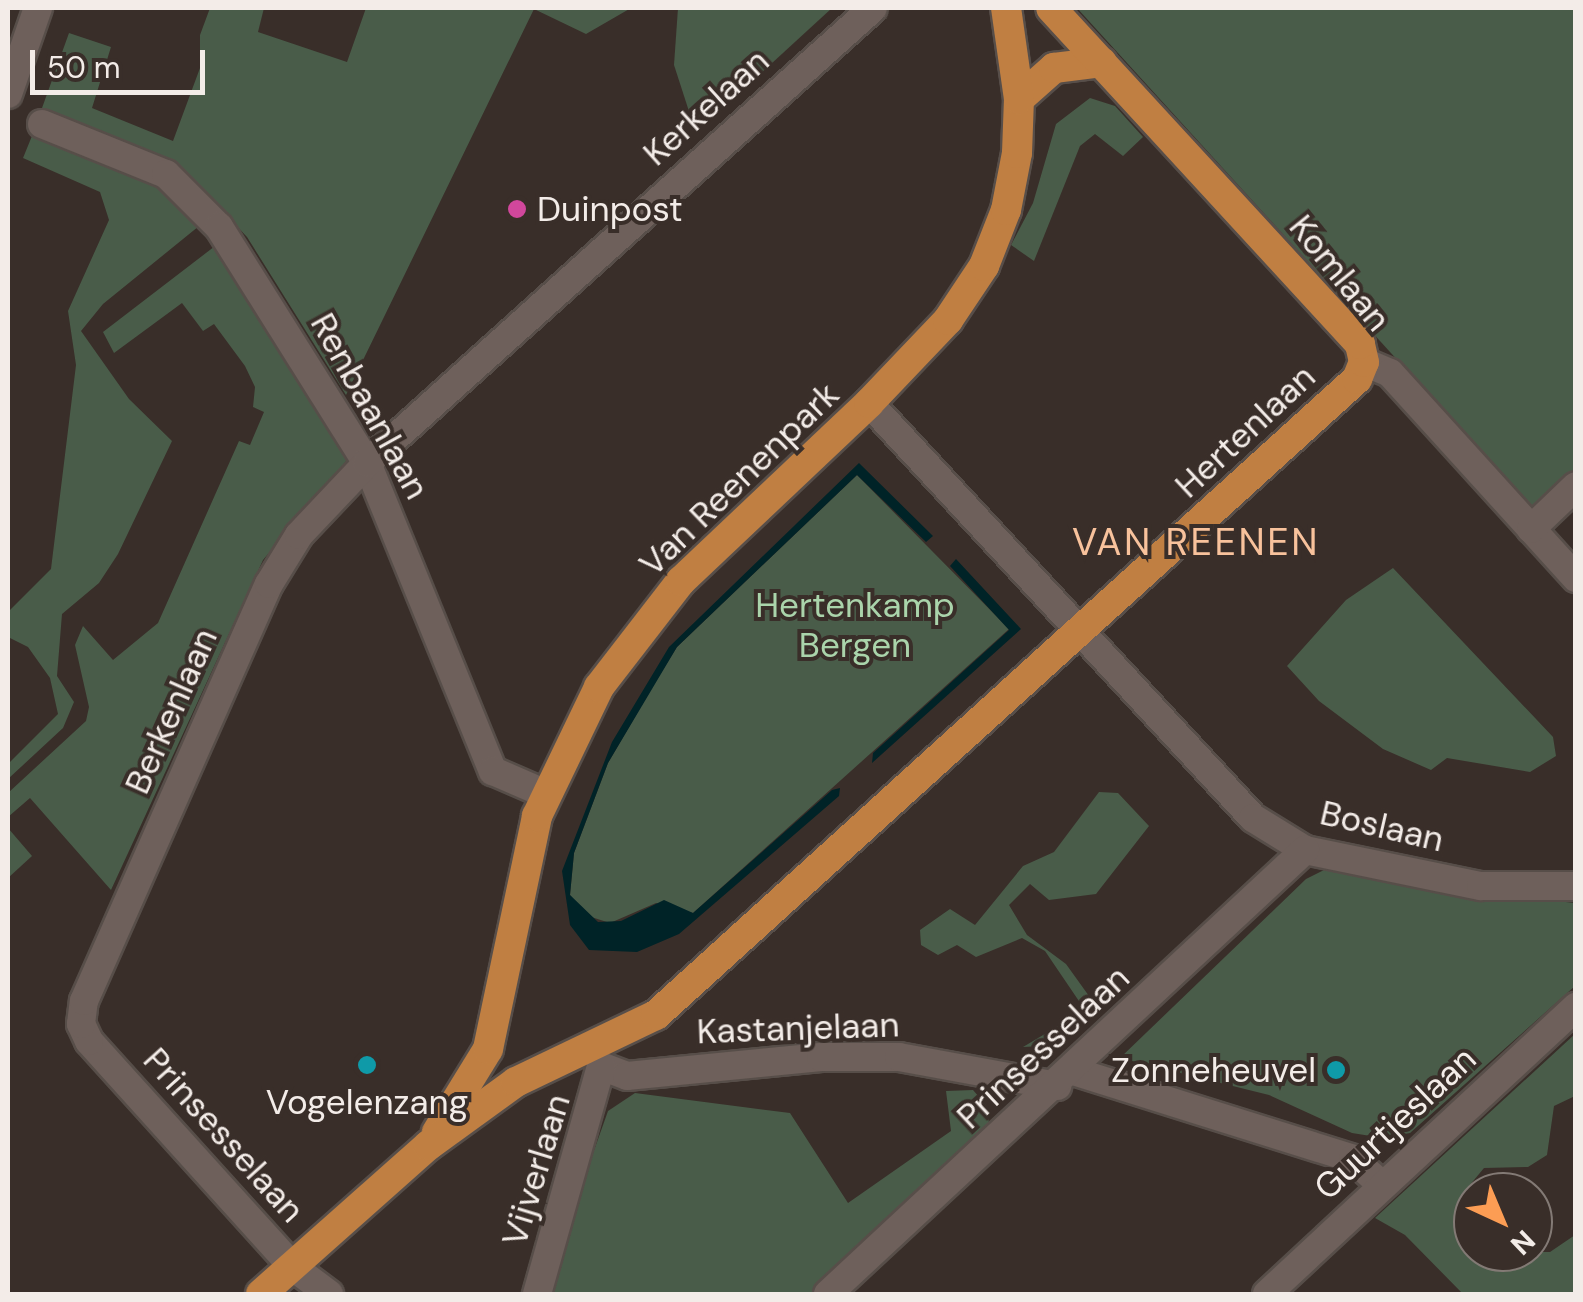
<!DOCTYPE html>
<style>
body{margin:0}
#map{position:relative;width:1583px;height:1302px;overflow:hidden;background:#392e29;font-family:"DM Sans",sans-serif}
div>[style]{position:absolute}
.green>*{inset:0;background:#495c49}
.water>*{inset:0;background:#002327}
.roads{filter:drop-shadow(2px 0 #574e49) drop-shadow(-2px 0 #574e49) drop-shadow(0 2px #574e49) drop-shadow(0 -2px #574e49)}
.minor>*{height:28px;margin:-14px;padding:0 14px;transform-origin:14px;border-radius:14px;background:#6e605b}
.major>*{height:30px;margin:-15px;padding:0 15px;transform-origin:15px;border-radius:15px;background:#c07f42}
.dots>*{width:28px;height:28px;translate:-50% -50%;box-sizing:border-box;border:5px solid #392e29;border-radius:50%}
span{translate:-50% -50%;white-space:nowrap;text-align:center;line-height:1.15;-webkit-text-stroke:8px #392e29;paint-order:stroke}
.street-label{font-size:35px;color:#f3ece8}
.poi-label{font-size:35px;color:#f3ece8}
.left{translate:0 -50%;text-align:left}
.right{translate:-100% -50%;text-align:right}
.park-label{font-size:35px;color:#aad4ab}
.neighbourhood-label{font-size:38px;color:#f8c29c;letter-spacing:2.5px}
.frame{position:absolute;inset:0;border:10px solid #f3ece8;pointer-events:none}
.north{position:absolute;left:1453px;top:1172px;width:100px;height:100px;box-sizing:border-box;background:#392e29;border:2px solid #837a75;border-radius:50%;rotate:136deg;font-size:28px;font-weight:700;line-height:40px;text-align:center;color:#f3ece8}
.north::after{content:'';display:block;margin:auto;width:35px;height:45px;background:#fc9d54;clip-path:polygon(50% 0,100% 100%,50% 72%,0 100%)}
.scale{position:absolute;left:30px;top:50px;width:175px;height:45px;box-sizing:border-box;border:5px solid #f3ece8;border-top:0;padding-left:12px;font-size:30px;line-height:35px;white-space:nowrap;color:#f3ece8;-webkit-text-stroke:8px #392e29;paint-order:stroke}
</style>
<div id="map">
<div class="green">
<i style="clip-path:polygon(210px 8px,264px 8px,258px 32px,347px 62px,366px 8px,631px 8px,586px 34px,534px 9px,346px 395px,247px 237px,199px 186px,144px 151px,42px 108px,69px 33px,111px 47px,92px 108px,173px 141px,200px 68px,200px 35px)"></i>
<i style="clip-path:polygon(678px 8px,832px 8px,696px 133px,674px 65px)"></i>
<i style="clip-path:polygon(1077px 8px,1575px 8px,1575px 470px,1548px 498px,1532px 508px)"></i>
<i style="clip-path:polygon(1090px 98px,1115px 106px,1143px 137px,1123px 156px,1095px 134px,1080px 146px,1034px 261px,1011px 245px,1033px 203px,1056px 124px)"></i>
<i style="clip-path:polygon(34px 131px,148px 175px,204px 222px,103px 304px,81px 331px,129px 399px,172px 441px,118px 554px,99px 583px,62px 614px,57px 676px,74px 702px,63px 728px,8px 779px,8px 764px,58px 714px,50px 678px,28px 647px,8px 637px,8px 612px,51px 569px,76px 365px,68px 311px,109px 220px,100px 192px,23px 158px)"></i>
<i style="clip-path:polygon(219px 243px,353px 453px,263px 560px,111px 890px,30px 798px,8px 817px,8px 793px,86px 721px,89px 707px,75px 645px,83px 626px,113px 660px,158px 623px,239px 441px,250px 445px,264px 412px,253px 407px,255px 387px,245px 366px,214px 324px,203px 331px,182px 303px,114px 353px,103px 332px)"></i>
<i style="clip-path:polygon(857px 475px,1009px 629px,693px 913px,656px 903px,610px 923px,585px 915px,570px 895px,574px 853px,608px 763px,654px 684px,677px 647px)"></i>
<i style="clip-path:polygon(1393px 568px,1553px 737px,1556px 756px,1530px 772px,1447px 758px,1431px 770px,1383px 749px,1319px 701px,1287px 666px,1346px 600px)"></i>
<i style="clip-path:polygon(1099px 792px,1118px 793px,1149px 826px,1096px 894px,1049px 900px,1030px 884px,1009px 905px,1027px 935px,1066px 964px,1094px 1003px,1092px 1015px,1062px 1045px,1023px 1047px,1085px 1010px,1045px 951px,1022px 938px,976px 957px,957px 945px,938px 955px,921px 945px,920px 930px,950px 909px,975px 925px,1023px 866px,1054px 852px)"></i>
<i style="clip-path:polygon(8px 828px,32px 856px,8px 878px)"></i>
<i style="clip-path:polygon(1334px 865px,1388px 883px,1575px 903px,1575px 986px,1410px 1133px,1383px 1138px,1352px 1133px,1269px 1095px,1120px 1058px,1306px 879px)"></i>
<i style="clip-path:polygon(1575px 1034px,1575px 1096px,1554px 1106px,1547px 1155px,1528px 1167px,1484px 1168px,1469px 1186px,1468px 1200px,1473px 1252px,1550px 1252px,1575px 1235px,1575px 1294px,1463px 1294px,1405px 1235px,1375px 1218px)"></i>
<i style="clip-path:polygon(973px 1090px,986px 1105px,990px 1129px,812px 1294px,543px 1294px,608px 1111px,635px 1093px,790px 1113px,848px 1203px,951px 1131px,946px 1091px)"></i>
</div>
<div class="water">
<i style="clip-path:polygon(859px 463px,933px 536px,926px 542px,857px 475px,677px 647px,608px 763px,574px 853px,570px 895px,598px 922px,621px 921px,664px 900px,693px 913px,832px 790px,840px 788px,839px 796px,679px 934px,637px 952px,589px 950px,570px 925px,562px 871px,612px 742px,669px 647px)"></i>
<i style="clip-path:polygon(956px 559px,1021px 629px,872px 763px,873px 753px,1009px 630px,950px 566px)"></i>
</div>
<div class="roads">
<div class="minor">
<i style="left:8px;top:94px;width:91px;rotate:-70.8deg"></i>
<i style="left:42px;top:124px;width:134px;rotate:22deg"></i>
<i style="left:166px;top:174px;width:75px;rotate:45deg"></i>
<i style="left:219px;top:227px;width:279px;rotate:57.9deg"></i>
<i style="left:367px;top:463px;width:333px;rotate:67.8deg"></i>
<i style="left:493px;top:771px;width:58px;rotate:23.5deg"></i>
<i style="left:1364px;top:362px;width:28px;rotate:23deg"></i>
<i style="left:1390px;top:373px;width:277px;rotate:47.8deg"></i>
<i style="left:869px;top:403px;width:565px;rotate:47.22deg"></i>
<i style="left:1253px;top:818px;width:61px;rotate:31.6deg"></i>
<i style="left:1305px;top:850px;width:180px;rotate:11.6deg"></i>
<i style="left:1481px;top:886px;width:95px"></i>
<i style="left:1531px;top:529px;width:62px;rotate:-43.7deg"></i>
<i style="left:601px;top:1066px;width:28px;rotate:21deg"></i>
<i style="left:627px;top:1076px;width:195px;rotate:-5.6deg"></i>
<i style="left:821px;top:1057px;width:78px"></i>
<i style="left:899px;top:1057px;width:161px;rotate:10.4deg"></i>
<i style="left:1073px;top:1071px;width:294px;rotate:17.4deg"></i>
<i style="left:1353px;top:1159px;width:39px;rotate:42deg"></i>
<i style="left:329px;top:1294px;width:45px;rotate:-143.1deg"></i>
<i style="left:293px;top:1267px;width:304px;rotate:-132.1deg"></i>
<i style="left:89px;top:1041px;width:19px;rotate:-115deg"></i>
<i style="left:81px;top:1024px;width:23px;rotate:-83deg"></i>
<i style="left:84px;top:1001px;width:456px;rotate:-66.1deg"></i>
<i style="left:269px;top:584px;width:57px;rotate:-58.5deg"></i>
<i style="left:299px;top:535px;width:99px;rotate:-46.6deg"></i>
<i style="left:367px;top:463px;width:680px;rotate:-41.96deg"></i>
<i style="left:537px;top:1294px;width:237px;rotate:-74.3deg"></i>
<i style="left:828px;top:1294px;width:652px;rotate:-42.95deg"></i>
<i style="left:1267px;top:1294px;width:422px;rotate:-42.9deg"></i>
</div>
<div class="major">
<i style="left:1019px;top:99px;width:47px;rotate:-41.5deg"></i>
<i style="left:1054px;top:68px;width:48px;rotate:-7.1deg"></i>
<i style="left:437px;top:1132px;width:97px;rotate:-58.4deg"></i>
<i style="left:488px;top:1049px;width:238px;rotate:-78.1deg"></i>
<i style="left:537px;top:816px;width:143px;rotate:-64.3deg"></i>
<i style="left:599px;top:687px;width:134px;rotate:-52.3deg"></i>
<i style="left:681px;top:581px;width:259px;rotate:-43.4deg"></i>
<i style="left:869px;top:403px;width:115px;rotate:-46.4deg"></i>
<i style="left:948px;top:320px;width:65px;rotate:-56.3deg"></i>
<i style="left:984px;top:266px;width:60px;rotate:-68.6deg"></i>
<i style="left:1006px;top:210px;width:58px;rotate:-79.1deg"></i>
<i style="left:1017px;top:153px;width:54px;rotate:-87.9deg"></i>
<i style="left:1019px;top:99px;width:92px;rotate:-98.1deg"></i>
<i style="left:261px;top:1294px;width:225px;rotate:-41.6deg"></i>
<i style="left:429px;top:1145px;width:107px;rotate:-35.9deg"></i>
<i style="left:516px;top:1082px;width:155px;rotate:-25.6deg"></i>
<i style="left:656px;top:1015px;width:947px;rotate:-42.22deg"></i>
<i style="left:1357px;top:379px;width:18px;rotate:-68deg"></i>
<i style="left:1364px;top:362px;width:18px;rotate:-103deg"></i>
<i style="left:1360px;top:344px;width:456px;rotate:-132.6deg"></i>
</div>
</div>
<div class="dots">
<i style="left:517px;top:209px;background:#d1479c"></i>
<i style="left:367px;top:1065px;background:#0f9aa8"></i>
<i style="left:1336px;top:1070px;background:#0f9aa8"></i>
</div>
<div class="street-label">
<span style="left:706px;top:107px;rotate:-42deg">Kerkelaan</span>
<span style="left:1340px;top:273px;rotate:51deg">Komlaan</span>
<span style="left:370px;top:406px;rotate:61deg">Renbaanlaan</span>
<span style="left:1245px;top:431px;rotate:-43deg">Hertenlaan</span>
<span style="left:739px;top:479px;rotate:-44deg">Van Reenenpark</span>
<span style="left:171px;top:711px;rotate:-66deg">Berkenlaan</span>
<span style="left:1382px;top:826px;rotate:13deg">Boslaan</span>
<span style="left:798px;top:1028px;rotate:-2deg">Kastanjelaan</span>
<span style="left:1043px;top:1047px;rotate:-43deg">Prinsesselaan</span>
<span style="left:1395px;top:1123px;rotate:-43deg">Guurtjeslaan</span>
<span style="left:224px;top:1135px;rotate:48deg">Prinsesselaan</span>
<span style="left:536px;top:1170px;rotate:-73deg">Vijverlaan</span>
</div>
<div class="poi-label">
<span class="left" style="left:537px;top:209px">Duinpost</span>
<span class="right" style="left:1316px;top:1070px">Zonneheuvel</span>
<span style="left:367px;top:1102px">Vogelenzang</span>
</div>
<div class="park-label">
<span style="left:855px;top:625px">Hertenkamp<br>Bergen</span>
</div>
<div class="neighbourhood-label">
<span style="left:1196px;top:543px">VAN REENEN</span>
</div>
<div class="frame"></div>
<div class="north">N</div>
<div class="scale">50 m</div>
</div>
